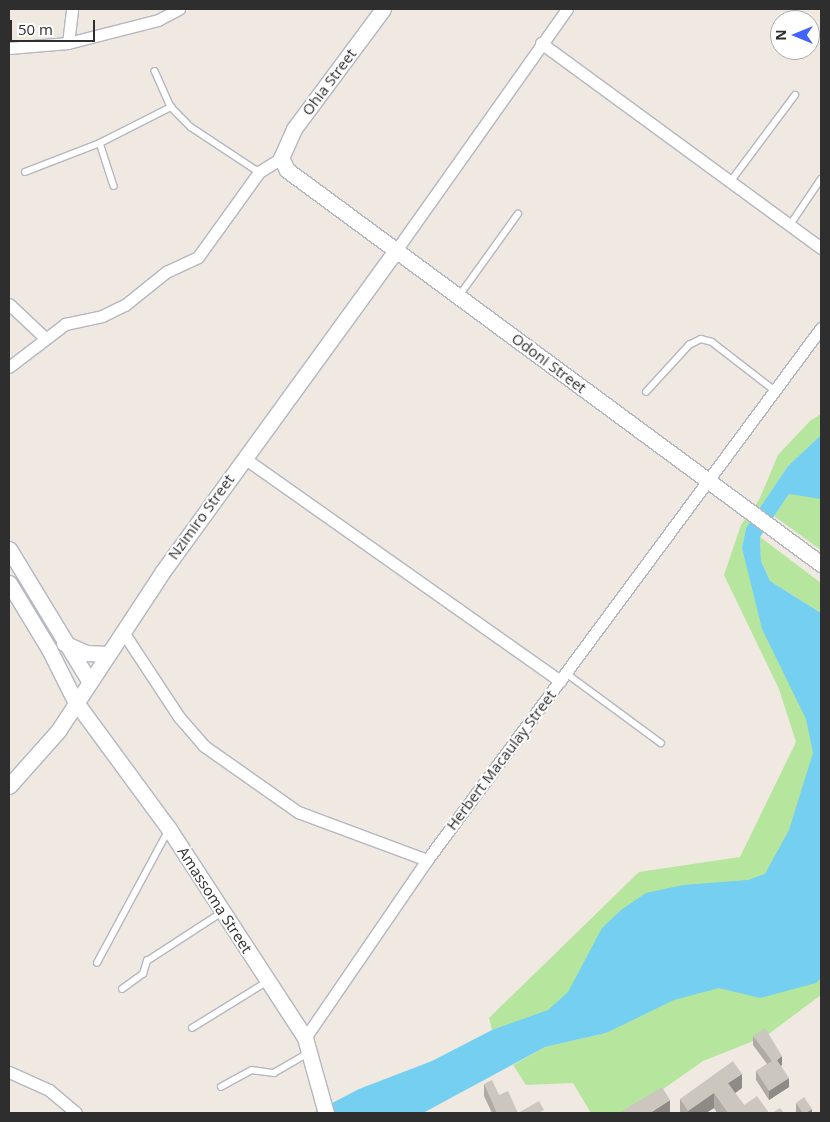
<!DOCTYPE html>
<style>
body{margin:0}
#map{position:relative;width:830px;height:1122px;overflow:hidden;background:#efe9e1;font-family:"Open Sans",sans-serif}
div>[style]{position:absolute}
.green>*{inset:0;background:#b6e59e}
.water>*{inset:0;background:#75cff0}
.roads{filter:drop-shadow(1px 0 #b4b7c1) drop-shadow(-1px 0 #b4b7c1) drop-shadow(0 1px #b4b7c1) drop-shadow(0 -1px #b4b7c1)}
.service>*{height:5.5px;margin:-2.75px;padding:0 2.75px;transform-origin:2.75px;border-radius:2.75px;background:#fff}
.minor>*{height:11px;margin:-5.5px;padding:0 5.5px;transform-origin:5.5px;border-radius:5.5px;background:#fff}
.tertiary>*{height:15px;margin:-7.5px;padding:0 7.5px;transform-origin:7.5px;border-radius:7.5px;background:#fff}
.wall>*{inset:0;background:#afaba4}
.shaded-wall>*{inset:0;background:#8e8b86}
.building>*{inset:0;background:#cbc7bf}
span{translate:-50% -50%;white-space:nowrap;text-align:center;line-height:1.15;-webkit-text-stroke:4px #fff;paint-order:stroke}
.street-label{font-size:15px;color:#2e2e2e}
.frame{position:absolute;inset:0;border:10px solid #2e2e2e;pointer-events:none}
.north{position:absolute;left:770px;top:10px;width:50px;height:50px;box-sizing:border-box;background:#fff;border:1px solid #ababab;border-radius:50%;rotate:270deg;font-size:14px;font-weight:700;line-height:20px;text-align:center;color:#2e2e2e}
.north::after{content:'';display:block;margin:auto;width:18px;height:22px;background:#4264fb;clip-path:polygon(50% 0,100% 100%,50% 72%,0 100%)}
.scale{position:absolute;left:10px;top:20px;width:85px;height:22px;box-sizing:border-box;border:2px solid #2e2e2e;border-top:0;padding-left:6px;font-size:15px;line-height:18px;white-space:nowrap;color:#2e2e2e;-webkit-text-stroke:4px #fff;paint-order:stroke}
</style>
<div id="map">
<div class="green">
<i style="clip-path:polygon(821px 414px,821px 435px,788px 466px,746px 528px,742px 548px,820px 646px,821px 879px,599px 997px,492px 1030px,489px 1018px,639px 872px,740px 857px,796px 742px,779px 689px,724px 575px,741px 525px,759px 500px,778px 455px,810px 421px)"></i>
<i style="clip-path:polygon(821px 470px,821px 550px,774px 516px,789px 494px)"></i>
<i style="clip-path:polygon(760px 537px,821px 583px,821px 613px,770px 581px,761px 561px)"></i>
<i style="clip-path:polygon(821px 911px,821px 995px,766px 1036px,703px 1061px,629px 1113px,591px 1113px,573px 1083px,526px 1085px,513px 1065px,545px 1047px,606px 1033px)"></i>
</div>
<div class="water">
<i style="clip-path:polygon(821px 435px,821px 499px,789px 494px,760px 537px,761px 561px,770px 581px,821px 613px,821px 978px,816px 983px,760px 998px,719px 988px,674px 1000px,606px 1033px,545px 1047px,423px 1113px,313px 1113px,359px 1089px,432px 1061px,492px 1030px,548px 1010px,568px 992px,602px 928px,621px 910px,646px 893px,683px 885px,748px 880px,765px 874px,789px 830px,813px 753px,806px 719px,762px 629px,742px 548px,746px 528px,788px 466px)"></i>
</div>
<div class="roads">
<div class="service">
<i style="left:155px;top:71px;width:39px;rotate:66deg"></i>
<i style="left:171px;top:107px;width:28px;rotate:45deg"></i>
<i style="left:191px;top:127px;width:82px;rotate:33.5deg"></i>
<i style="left:100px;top:143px;width:45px;rotate:72deg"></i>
<i style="left:25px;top:172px;width:80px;rotate:-21.1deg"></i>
<i style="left:100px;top:143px;width:80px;rotate:-26.9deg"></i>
<i style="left:731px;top:181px;width:107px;rotate:-53.3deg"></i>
<i style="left:790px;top:225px;width:55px;rotate:-56deg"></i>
<i style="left:459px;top:296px;width:101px;rotate:-54.3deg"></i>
<i style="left:646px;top:392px;width:64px;rotate:-47.5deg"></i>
<i style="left:689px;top:345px;width:13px;rotate:-27deg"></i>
<i style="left:701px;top:339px;width:11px;rotate:15deg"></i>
<i style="left:712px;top:342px;width:78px;rotate:37.7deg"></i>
<i style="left:566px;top:673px;width:118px;rotate:36.4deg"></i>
<i style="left:97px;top:963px;width:150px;rotate:-61.7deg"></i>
<i style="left:122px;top:989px;width:26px;rotate:-36deg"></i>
<i style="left:143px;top:974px;width:14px;rotate:-73deg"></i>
<i style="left:147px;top:961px;width:88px;rotate:-33deg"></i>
<i style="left:192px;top:1028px;width:89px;rotate:-31.7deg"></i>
<i style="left:221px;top:1087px;width:35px;rotate:-29deg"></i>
<i style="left:252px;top:1070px;width:22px;rotate:8deg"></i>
<i style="left:274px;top:1073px;width:39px;rotate:-30deg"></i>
</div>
<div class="minor">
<i style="left:68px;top:43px;width:34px;rotate:-83deg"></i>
<i style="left:541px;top:43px;width:347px;rotate:36.2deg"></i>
<i style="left:9px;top:48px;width:59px;rotate:-4.8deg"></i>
<i style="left:68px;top:43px;width:93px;rotate:-14.3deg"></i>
<i style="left:158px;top:20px;width:24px;rotate:-28deg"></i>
<i style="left:397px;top:249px;width:294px;rotate:-54.7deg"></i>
<i style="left:9px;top:304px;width:50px;rotate:43.4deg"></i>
<i style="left:9px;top:367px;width:71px;rotate:-37.5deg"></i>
<i style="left:65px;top:324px;width:38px;rotate:-12deg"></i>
<i style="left:102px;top:316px;width:25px;rotate:-26deg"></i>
<i style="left:125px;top:305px;width:53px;rotate:-38.8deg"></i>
<i style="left:166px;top:272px;width:35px;rotate:-25deg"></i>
<i style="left:198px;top:257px;width:105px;rotate:-54.3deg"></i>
<i style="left:259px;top:172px;width:26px;rotate:-32deg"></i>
<i style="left:244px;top:458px;width:387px;rotate:35.2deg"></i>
<i style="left:123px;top:632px;width:102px;rotate:56.6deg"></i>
<i style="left:179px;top:717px;width:38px;rotate:49deg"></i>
<i style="left:204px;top:746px;width:115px;rotate:35.1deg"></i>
<i style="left:298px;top:812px;width:138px;rotate:20.4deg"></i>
<i style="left:305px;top:1038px;width:216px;rotate:-55.6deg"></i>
<i style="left:427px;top:860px;width:662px;rotate:-53.48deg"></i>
<i style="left:9px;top:1072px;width:44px;rotate:24.2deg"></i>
<i style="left:49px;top:1090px;width:35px;rotate:40deg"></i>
</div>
<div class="tertiary">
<i style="left:383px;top:9px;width:149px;rotate:126.6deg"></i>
<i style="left:294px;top:129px;width:32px;rotate:114deg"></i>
<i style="left:281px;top:158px;width:13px;rotate:63deg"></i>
<i style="left:287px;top:170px;width:664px;rotate:36.42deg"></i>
<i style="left:9px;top:549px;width:156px;rotate:58.7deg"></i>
<i style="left:9px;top:583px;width:77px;rotate:58.8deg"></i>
<i style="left:49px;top:649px;width:58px;rotate:63.4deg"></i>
<i style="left:75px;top:701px;width:159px;rotate:53.7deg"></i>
<i style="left:169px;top:829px;width:249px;rotate:56.9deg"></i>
<i style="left:305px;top:1038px;width:78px;rotate:74.4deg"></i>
<i style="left:64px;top:643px;width:24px;rotate:24deg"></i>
<i style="left:86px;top:653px;width:21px;rotate:3deg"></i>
<i style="left:9px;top:786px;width:74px;rotate:-48.3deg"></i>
<i style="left:58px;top:731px;width:191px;rotate:-56.7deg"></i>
<i style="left:163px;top:571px;width:398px;rotate:-54deg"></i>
</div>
</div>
<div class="wall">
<i style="clip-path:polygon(753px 1036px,782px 1065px,781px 1066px,789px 1087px,769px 1100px,756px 1080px,756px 1071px,767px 1064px,753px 1045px)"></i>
<i style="clip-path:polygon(484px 1084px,518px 1113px,492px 1113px,484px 1096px)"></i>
<i style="clip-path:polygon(742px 1088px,735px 1093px,744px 1105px,769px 1113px,717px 1113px,714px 1108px,706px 1113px,680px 1113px,680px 1099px)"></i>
<i style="clip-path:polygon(796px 1103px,812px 1113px,797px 1113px,796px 1112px)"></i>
</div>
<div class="shaded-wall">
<i style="clip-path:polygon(782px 1056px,782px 1065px,777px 1068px,777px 1060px)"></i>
<i style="clip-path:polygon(742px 1074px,742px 1088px,728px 1098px,728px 1083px)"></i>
<i style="clip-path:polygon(789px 1078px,789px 1087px,769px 1100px,769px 1091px)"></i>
<i style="clip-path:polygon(714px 1093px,714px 1108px,706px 1113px,688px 1113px,688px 1111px)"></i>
<i style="clip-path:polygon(670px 1100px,670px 1112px,668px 1113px,650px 1113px)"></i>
<i style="clip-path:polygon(812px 1109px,812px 1113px,806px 1113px)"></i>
</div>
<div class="building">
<i style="clip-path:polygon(765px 1028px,782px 1056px,777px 1060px,789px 1078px,769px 1091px,756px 1071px,772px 1061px,753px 1036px)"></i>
<i style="clip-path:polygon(733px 1061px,742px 1074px,728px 1083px,744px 1105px,757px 1096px,769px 1113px,728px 1113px,714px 1093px,688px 1111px,680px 1099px)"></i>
<i style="clip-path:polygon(492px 1080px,499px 1095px,508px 1091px,518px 1113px,497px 1113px,484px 1084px)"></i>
<i style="clip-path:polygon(662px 1087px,670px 1100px,650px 1113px,619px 1113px)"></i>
<i style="clip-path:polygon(804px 1097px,812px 1109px,806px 1113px,803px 1113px,796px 1103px)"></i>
<i style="clip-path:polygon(539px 1101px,544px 1110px,538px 1113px,518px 1113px)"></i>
<i style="clip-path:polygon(780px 1108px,784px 1113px,772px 1113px)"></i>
</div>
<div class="street-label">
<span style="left:329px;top:82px;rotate:-53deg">Ohia Street</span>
<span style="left:549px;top:363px;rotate:37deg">Odoni Street</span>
<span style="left:201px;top:517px;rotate:-54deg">Nzimiro Street</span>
<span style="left:501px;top:760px;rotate:-53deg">Herbert Macaulay Street</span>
<span style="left:215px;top:900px;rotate:57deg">Amassoma Street</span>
</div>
<div class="frame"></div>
<div class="north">N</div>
<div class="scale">50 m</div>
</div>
